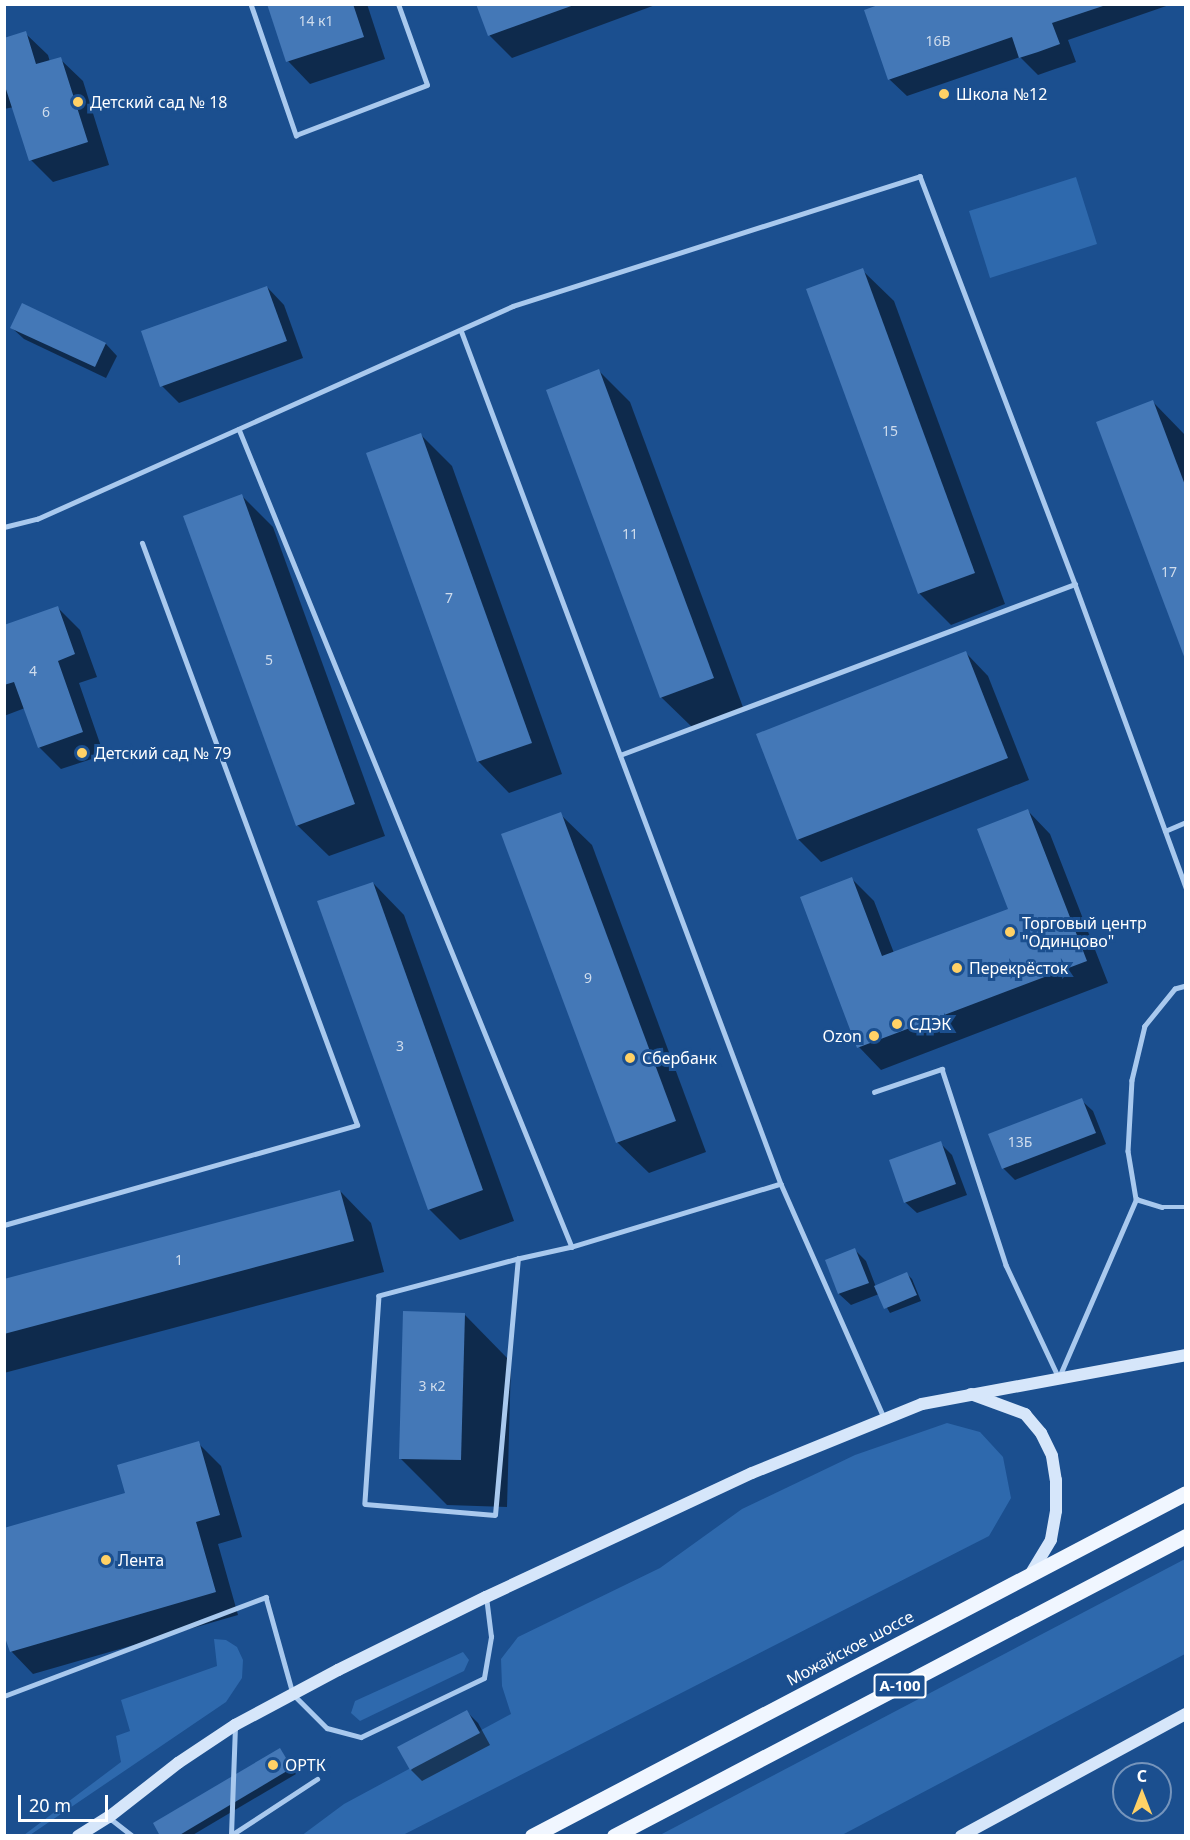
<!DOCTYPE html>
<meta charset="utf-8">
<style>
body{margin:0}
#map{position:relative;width:1190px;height:1840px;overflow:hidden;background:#1b4f8f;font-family:"Noto Sans",sans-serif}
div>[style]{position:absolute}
.green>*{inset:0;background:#2e69ad}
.shadow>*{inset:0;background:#0007}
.building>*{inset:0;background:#4478b7}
.lane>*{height:4.5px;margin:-2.25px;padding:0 2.25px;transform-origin:2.25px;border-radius:2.25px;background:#a9c9ee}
.secondary>*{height:12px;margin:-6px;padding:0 6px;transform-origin:6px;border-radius:6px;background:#d6e6fa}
.primary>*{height:15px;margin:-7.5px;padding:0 7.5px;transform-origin:7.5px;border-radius:7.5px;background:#f0f6ff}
.dots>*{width:16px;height:16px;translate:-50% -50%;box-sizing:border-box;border:3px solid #1b4f8f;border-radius:50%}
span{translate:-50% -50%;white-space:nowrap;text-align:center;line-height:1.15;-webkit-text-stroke:6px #1b4f8f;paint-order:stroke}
.number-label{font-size:14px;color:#d0dded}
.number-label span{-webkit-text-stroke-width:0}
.shield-label span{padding:2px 4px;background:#1b4f8f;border:2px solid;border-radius:4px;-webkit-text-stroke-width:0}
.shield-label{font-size:15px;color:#fff;font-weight:700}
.poi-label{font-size:16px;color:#fff}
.left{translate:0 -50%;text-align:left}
.right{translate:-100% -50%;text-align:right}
.street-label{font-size:16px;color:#fff}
.frame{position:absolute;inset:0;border:6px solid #fff;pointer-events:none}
.north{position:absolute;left:1112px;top:1762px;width:60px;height:60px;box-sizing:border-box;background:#1b4f8f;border:2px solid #7695bc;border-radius:50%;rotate:0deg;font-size:16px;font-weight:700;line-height:24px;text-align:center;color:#fff}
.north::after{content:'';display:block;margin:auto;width:21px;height:27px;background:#ffd166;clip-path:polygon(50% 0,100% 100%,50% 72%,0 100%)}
.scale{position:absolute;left:18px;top:1795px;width:90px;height:27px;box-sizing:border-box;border:3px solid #fff;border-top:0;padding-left:8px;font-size:18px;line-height:21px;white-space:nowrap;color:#fff;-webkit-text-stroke:4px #1b4f8f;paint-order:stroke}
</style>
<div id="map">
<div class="green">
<i style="clip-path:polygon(1076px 177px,1097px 244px,990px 278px,969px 211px)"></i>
<i style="clip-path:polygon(947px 1423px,980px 1432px,1003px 1457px,1011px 1498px,989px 1536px,403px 1835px,301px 1836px,344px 1804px,511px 1714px,502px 1686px,501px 1659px,518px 1637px,660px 1568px,742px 1509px,855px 1455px)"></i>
<i style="clip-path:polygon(1185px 1559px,1185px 1654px,842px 1835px,660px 1835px)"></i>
<i style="clip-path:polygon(214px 1639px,226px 1640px,237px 1647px,243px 1660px,242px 1678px,226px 1702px,30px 1835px,24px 1835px,121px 1762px,116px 1736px,130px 1731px,121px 1700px,217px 1666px)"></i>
<i style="clip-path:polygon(463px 1652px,469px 1660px,464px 1671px,360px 1721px,351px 1713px,355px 1701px)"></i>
</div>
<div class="shadow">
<i style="clip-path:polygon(269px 4px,367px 4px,385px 59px,310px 84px,288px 61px)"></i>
<i style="clip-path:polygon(478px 4px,658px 4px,512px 58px,490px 36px)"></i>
<i style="clip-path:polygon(886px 4px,1172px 4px,1068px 40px,1076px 62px,1055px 69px,1038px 75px,1020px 57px,907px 96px,889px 79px)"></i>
<i style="clip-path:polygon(25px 33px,48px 55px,50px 62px,60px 59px,83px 81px,109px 165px,53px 182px,31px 160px,14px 107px,4px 109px,4px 39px)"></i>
<i style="clip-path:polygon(862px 270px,894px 301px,1005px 604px,951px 625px,919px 593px)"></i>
<i style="clip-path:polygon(267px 287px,284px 305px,303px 358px,179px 403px,162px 386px)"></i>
<i style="clip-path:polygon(23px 305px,106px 344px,117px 356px,106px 378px,24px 339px,12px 328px)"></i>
<i style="clip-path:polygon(599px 371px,630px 402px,744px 710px,693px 728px,661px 697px)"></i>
<i style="clip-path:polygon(1153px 402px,1186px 436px,1186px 655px,1098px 423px)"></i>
<i style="clip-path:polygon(421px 435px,452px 466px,562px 774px,509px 793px,478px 761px)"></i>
<i style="clip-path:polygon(242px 496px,273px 527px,385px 836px,329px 856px,297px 825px)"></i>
<i style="clip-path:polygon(58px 608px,80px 630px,97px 677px,79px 683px,104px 755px,61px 769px,39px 747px,25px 708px,4px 716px,4px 627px)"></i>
<i style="clip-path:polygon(966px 653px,988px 676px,1029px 780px,821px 862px,798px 839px)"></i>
<i style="clip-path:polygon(1028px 811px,1050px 834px,1108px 983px,881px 1070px,859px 1047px,852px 879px,874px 901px,894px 953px,1010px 910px)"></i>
<i style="clip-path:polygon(560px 814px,592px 845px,706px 1152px,649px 1173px,617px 1142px)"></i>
<i style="clip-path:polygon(373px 883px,404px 915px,514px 1221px,460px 1240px,429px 1209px)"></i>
<i style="clip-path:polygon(1081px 1100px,1093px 1111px,1106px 1144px,1015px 1180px,1003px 1168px)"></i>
<i style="clip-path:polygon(940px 1143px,952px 1155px,967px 1195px,917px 1213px,905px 1202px)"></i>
<i style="clip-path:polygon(340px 1191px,371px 1223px,384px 1272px,4px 1373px,4px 1280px)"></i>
<i style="clip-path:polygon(855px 1250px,866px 1261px,876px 1287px,907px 1274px,912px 1279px,921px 1301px,890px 1313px,879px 1294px,851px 1305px,839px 1294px)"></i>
<i style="clip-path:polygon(465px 1315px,511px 1362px,507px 1507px,447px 1505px,400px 1458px)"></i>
<i style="clip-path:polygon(198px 1443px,221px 1466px,242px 1537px,218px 1544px,238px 1615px,33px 1674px,11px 1651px,127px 1494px)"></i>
<i style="clip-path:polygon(467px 1712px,478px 1723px,490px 1745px,422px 1781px,411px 1770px)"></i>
<i style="clip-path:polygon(280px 1750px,296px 1774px,191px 1836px,162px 1836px)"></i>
</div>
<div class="building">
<i style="clip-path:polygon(267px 4px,353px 4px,364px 37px,286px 62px)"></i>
<i style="clip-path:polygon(476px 4px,574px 4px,574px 5px,488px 36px)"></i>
<i style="clip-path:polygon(881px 4px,1106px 4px,1106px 5px,1052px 23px,1060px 44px,1038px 52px,1019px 58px,1012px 37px,888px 80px,864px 10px)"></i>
<i style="clip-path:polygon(26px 31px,36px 64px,61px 57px,88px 142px,29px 161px,4px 83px,4px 38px)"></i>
<i style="clip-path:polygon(863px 268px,975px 573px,918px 594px,806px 289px)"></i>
<i style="clip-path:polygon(267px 286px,287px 341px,160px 387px,141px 331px)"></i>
<i style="clip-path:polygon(22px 303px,106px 343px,95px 367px,10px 328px)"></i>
<i style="clip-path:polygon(599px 369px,714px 678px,660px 698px,546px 390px)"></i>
<i style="clip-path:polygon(1153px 400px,1185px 485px,1185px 659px,1096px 422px)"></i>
<i style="clip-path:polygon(421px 433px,532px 743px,477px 762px,366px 453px)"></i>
<i style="clip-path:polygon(242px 494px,355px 804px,296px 826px,183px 516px)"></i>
<i style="clip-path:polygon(58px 606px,75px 654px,58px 661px,83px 732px,38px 748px,14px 682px,4px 685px,4px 625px)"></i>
<i style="clip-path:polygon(966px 651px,1008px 758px,797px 840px,756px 734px)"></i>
<i style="clip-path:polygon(1028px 809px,1087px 961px,857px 1048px,800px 897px,852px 877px,882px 956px,1008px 909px,977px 829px)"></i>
<i style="clip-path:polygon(561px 812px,676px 1121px,616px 1143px,501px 834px)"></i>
<i style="clip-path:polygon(373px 882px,483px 1190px,428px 1210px,317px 901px)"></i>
<i style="clip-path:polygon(1082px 1098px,1096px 1133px,1002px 1169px,988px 1134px)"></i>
<i style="clip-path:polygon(941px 1141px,956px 1184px,904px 1203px,889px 1160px)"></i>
<i style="clip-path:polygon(340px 1190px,354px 1241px,4px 1334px,4px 1279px)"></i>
<i style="clip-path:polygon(855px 1248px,869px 1283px,838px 1294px,825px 1260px)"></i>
<i style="clip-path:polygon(907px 1272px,917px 1295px,884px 1309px,874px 1286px)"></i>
<i style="clip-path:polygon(403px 1311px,465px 1313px,461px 1460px,399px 1459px)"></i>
<i style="clip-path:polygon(199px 1441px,220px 1515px,196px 1522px,216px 1592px,10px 1652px,4px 1635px,4px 1528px,125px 1493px,117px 1465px)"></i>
<i style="clip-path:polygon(467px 1710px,480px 1733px,410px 1770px,397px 1747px)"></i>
<i style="clip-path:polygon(280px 1748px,292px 1768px,178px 1836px,160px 1836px,153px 1823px)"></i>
</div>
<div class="lane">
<i style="left:251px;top:4px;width:139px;rotate:71deg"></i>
<i style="left:296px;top:135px;width:140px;rotate:-20.9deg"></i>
<i style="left:427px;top:85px;width:86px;rotate:-109.7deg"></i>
<i style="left:461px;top:330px;width:912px;rotate:69.46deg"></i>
<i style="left:781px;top:1184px;width:218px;rotate:163.2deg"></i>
<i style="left:572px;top:1247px;width:55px;rotate:167.5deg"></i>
<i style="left:518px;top:1259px;width:144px;rotate:165.1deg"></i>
<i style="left:379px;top:1296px;width:208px;rotate:93.9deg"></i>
<i style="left:365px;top:1504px;width:130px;rotate:4.8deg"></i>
<i style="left:495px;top:1515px;width:257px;rotate:-84.9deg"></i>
<i style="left:239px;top:429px;width:883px;rotate:67.85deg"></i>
<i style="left:4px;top:527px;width:34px;rotate:-14deg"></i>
<i style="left:37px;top:519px;width:521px;rotate:-24.11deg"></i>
<i style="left:513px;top:306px;width:427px;rotate:-17.7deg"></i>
<i style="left:920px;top:176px;width:436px;rotate:69.2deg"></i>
<i style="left:1075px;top:584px;width:324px;rotate:69.9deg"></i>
<i style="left:620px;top:755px;width:486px;rotate:-20.6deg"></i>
<i style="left:1165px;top:831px;width:23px;rotate:-23deg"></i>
<i style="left:1186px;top:986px;width:11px;rotate:165deg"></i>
<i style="left:1175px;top:989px;width:48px;rotate:129deg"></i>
<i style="left:1145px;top:1026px;width:56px;rotate:103.5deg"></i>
<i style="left:1132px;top:1080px;width:71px;rotate:93.2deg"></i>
<i style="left:1128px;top:1151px;width:49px;rotate:80.5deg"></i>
<i style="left:1136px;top:1199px;width:27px;rotate:17deg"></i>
<i style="left:1162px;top:1207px;width:24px"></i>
<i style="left:874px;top:1092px;width:72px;rotate:-18.7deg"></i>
<i style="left:942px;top:1069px;width:206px;rotate:71.9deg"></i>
<i style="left:1006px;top:1265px;width:125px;rotate:64.9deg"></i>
<i style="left:781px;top:1184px;width:255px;rotate:66.2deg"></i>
<i style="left:4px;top:1225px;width:367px;rotate:-15.8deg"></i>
<i style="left:357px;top:1125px;width:620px;rotate:-110.28deg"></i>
<i style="left:1060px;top:1375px;width:192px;rotate:-66.6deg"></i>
<i style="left:4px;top:1696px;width:280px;rotate:-20.7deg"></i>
<i style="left:266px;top:1597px;width:101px;rotate:74.4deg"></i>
<i style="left:293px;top:1694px;width:48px;rotate:45deg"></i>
<i style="left:327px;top:1728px;width:35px;rotate:15deg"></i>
<i style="left:361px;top:1737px;width:136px;rotate:-25.6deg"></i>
<i style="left:484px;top:1678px;width:42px;rotate:-80.3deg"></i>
<i style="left:491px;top:1637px;width:40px;rotate:-97.1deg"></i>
<i style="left:111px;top:1819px;width:28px;rotate:38deg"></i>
<i style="left:231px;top:1835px;width:109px;rotate:-87.9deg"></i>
<i style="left:230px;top:1836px;width:104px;rotate:-33.2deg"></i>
</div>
<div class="secondary">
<i style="left:971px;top:1394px;width:58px;rotate:20.3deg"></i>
<i style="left:1025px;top:1414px;width:25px;rotate:50deg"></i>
<i style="left:1041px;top:1433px;width:25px;rotate:64deg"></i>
<i style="left:1052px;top:1456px;width:24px;rotate:81deg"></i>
<i style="left:1056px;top:1480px;width:31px;rotate:90deg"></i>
<i style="left:1056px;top:1511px;width:29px;rotate:100deg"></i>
<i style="left:1051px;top:1540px;width:39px;rotate:121deg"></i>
<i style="left:78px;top:1836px;width:36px;rotate:-32deg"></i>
<i style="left:109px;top:1817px;width:88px;rotate:-38deg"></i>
<i style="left:178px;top:1763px;width:69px;rotate:-33.7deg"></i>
<i style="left:235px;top:1725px;width:117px;rotate:-28.1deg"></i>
<i style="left:338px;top:1670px;width:165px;rotate:-26.3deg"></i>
<i style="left:486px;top:1597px;width:293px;rotate:-25deg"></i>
<i style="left:752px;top:1473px;width:183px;rotate:-22.1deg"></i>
<i style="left:922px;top:1404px;width:269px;rotate:-10.5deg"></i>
<i style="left:961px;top:1836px;width:256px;rotate:-28.5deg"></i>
</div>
<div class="primary">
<i style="left:532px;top:1836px;width:738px;rotate:-27.68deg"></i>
<i style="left:614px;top:1836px;width:646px;rotate:-27.68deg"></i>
</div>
<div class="dots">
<i style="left:944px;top:94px;background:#ffd166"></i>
<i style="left:78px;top:102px;background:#ffd166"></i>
<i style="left:82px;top:753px;background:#ffd166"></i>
<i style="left:1010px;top:932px;background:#ffd166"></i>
<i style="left:957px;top:968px;background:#ffd166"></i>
<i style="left:897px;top:1024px;background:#ffd166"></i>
<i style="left:874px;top:1036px;background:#ffd166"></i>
<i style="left:630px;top:1058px;background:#ffd166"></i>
<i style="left:106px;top:1560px;background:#ffd166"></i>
<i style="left:273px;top:1765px;background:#ffd166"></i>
</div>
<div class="number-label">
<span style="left:316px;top:21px">14 к1</span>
<span style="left:938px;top:41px">16В</span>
<span style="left:46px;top:112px">6</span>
<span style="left:890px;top:431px">15</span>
<span style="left:630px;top:534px">11</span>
<span style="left:1169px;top:572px">17</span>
<span style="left:449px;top:598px">7</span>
<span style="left:269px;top:660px">5</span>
<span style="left:33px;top:671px">4</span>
<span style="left:588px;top:978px">9</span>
<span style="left:400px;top:1046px">3</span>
<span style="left:1020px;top:1142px">13Б</span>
<span style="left:179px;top:1260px">1</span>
<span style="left:432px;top:1386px">3 к2</span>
</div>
<div class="shield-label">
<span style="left:900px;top:1686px">А-100</span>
</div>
<div class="poi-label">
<span class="left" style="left:956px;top:94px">Школа №12</span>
<span class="left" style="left:90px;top:102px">Детский сад № 18</span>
<span class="left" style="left:94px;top:753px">Детский сад № 79</span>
<span class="left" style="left:1022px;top:932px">Торговый центр<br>"Одинцово"</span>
<span class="left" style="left:969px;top:968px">Перекрёсток</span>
<span class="left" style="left:909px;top:1024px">СДЭК</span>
<span class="right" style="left:862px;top:1036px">Ozon</span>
<span class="left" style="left:642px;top:1058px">Сбербанк</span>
<span class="left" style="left:118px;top:1560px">Лента</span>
<span class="left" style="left:285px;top:1765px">ОРТК</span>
</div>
<div class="street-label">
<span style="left:850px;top:1648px;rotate:-28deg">Можайское шоссе</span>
</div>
<div class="frame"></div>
<div class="north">С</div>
<div class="scale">20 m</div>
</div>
